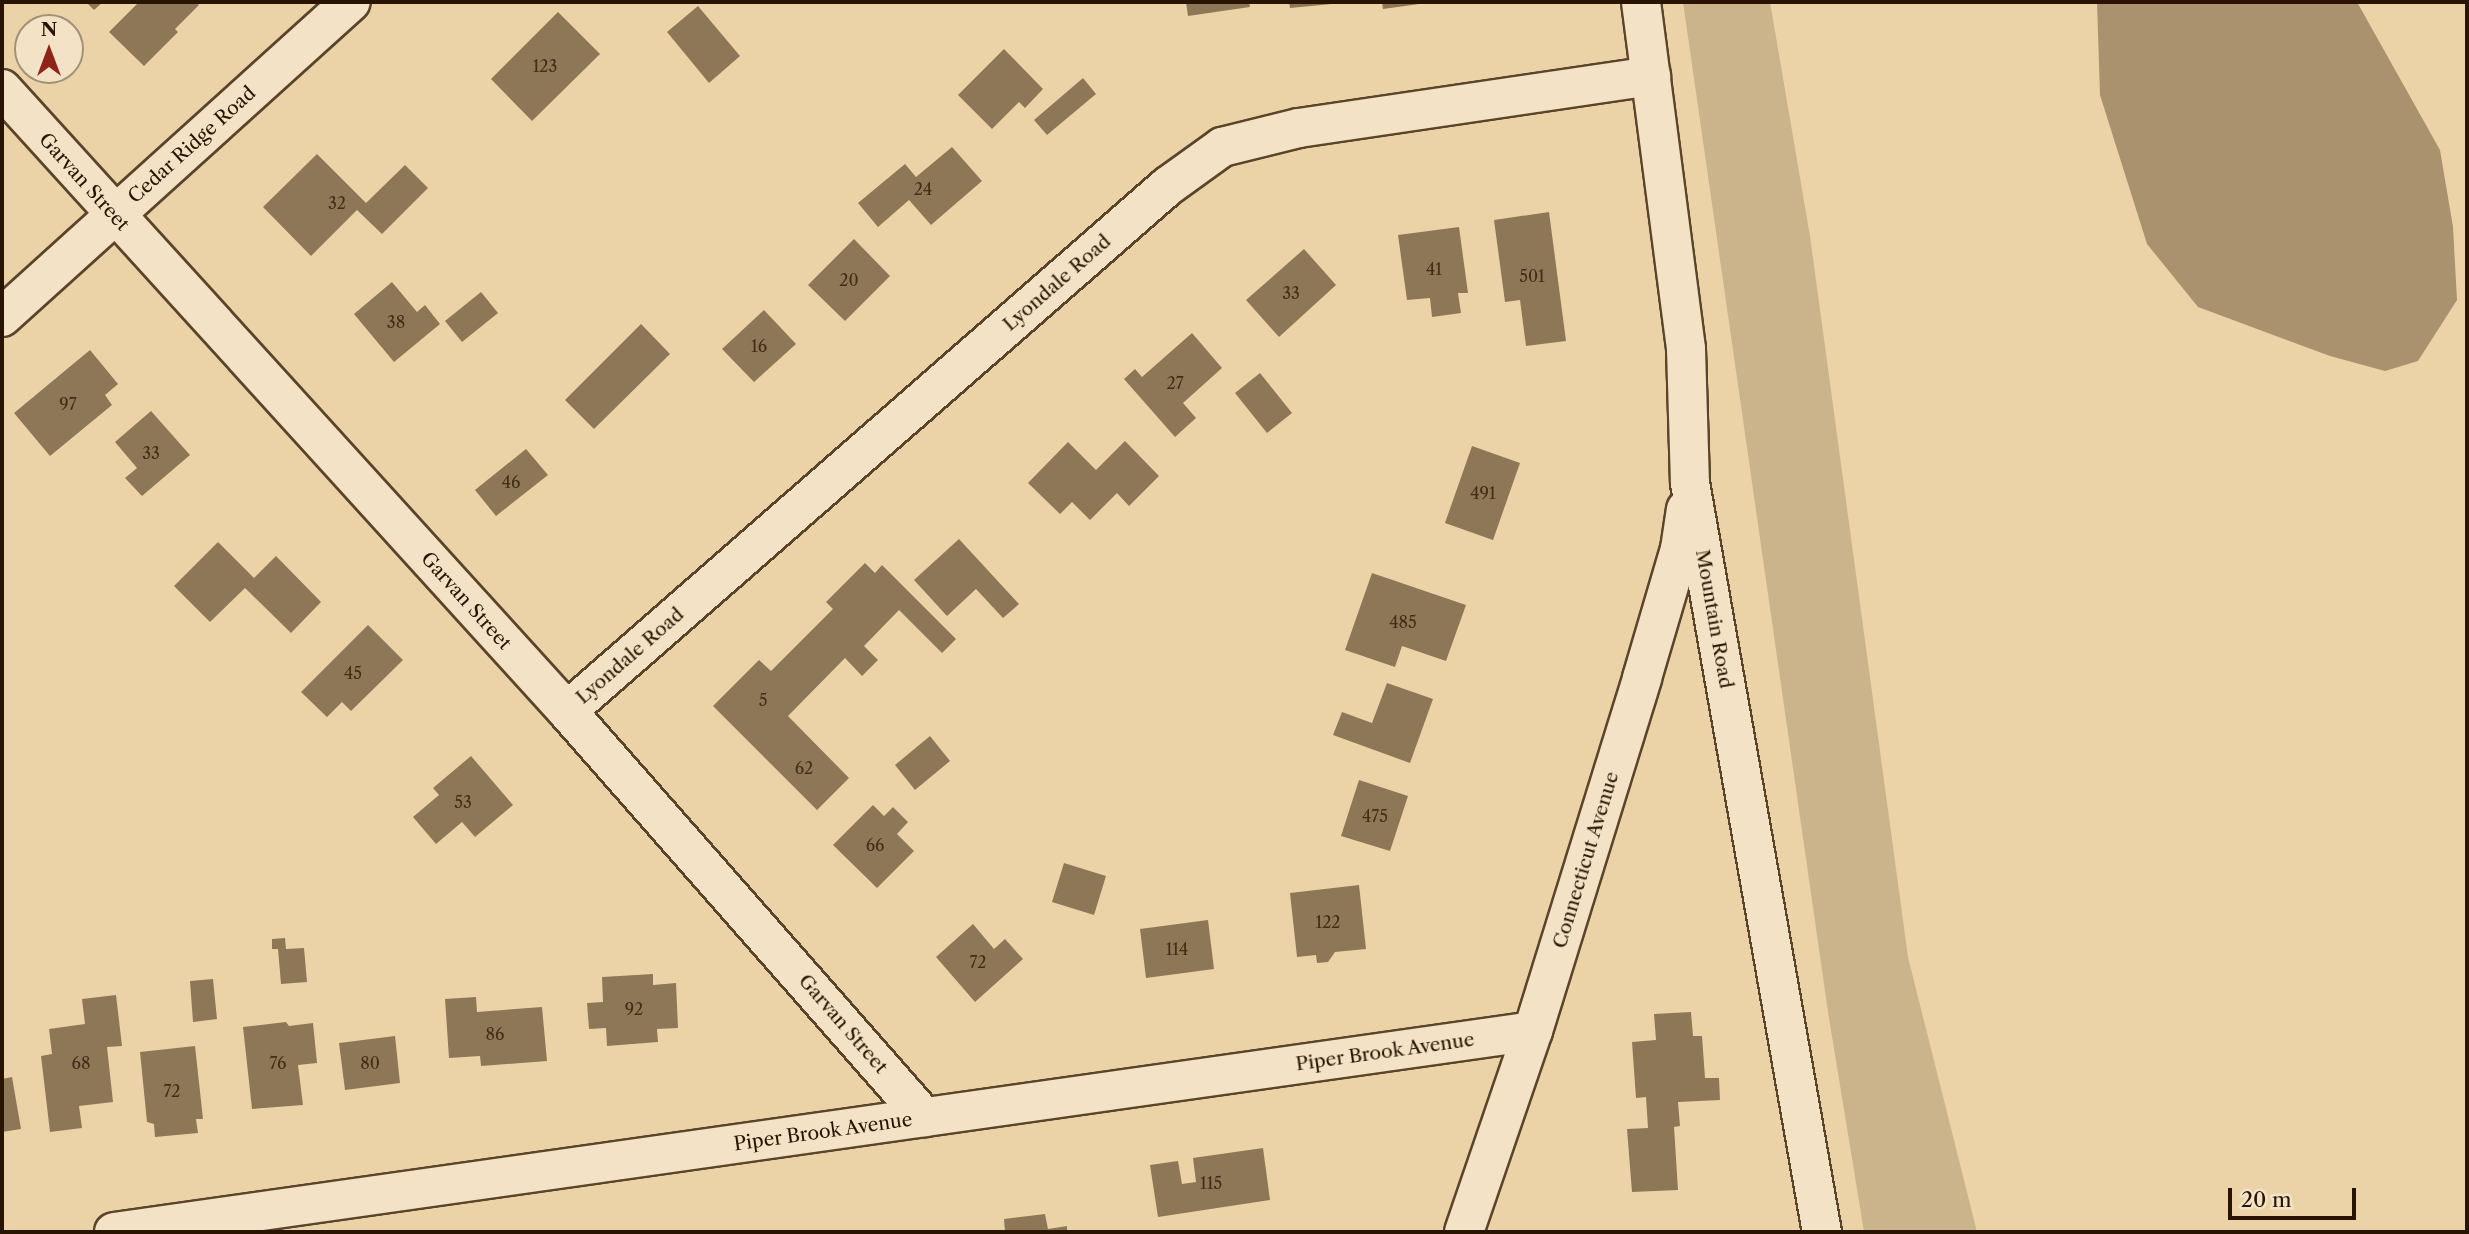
<!DOCTYPE html>
<style>
body{margin:0}
#map{position:relative;width:2469px;height:1234px;overflow:hidden;background:#ecd3a7;font-family:"Libre Caslon Text",serif}
div>[style]{position:absolute}
.green>*{inset:0;background:#cbb38b}
.water>*{inset:0;background:#aa926f}
.building>*{inset:0;background:#8e7757}
.roads{filter:drop-shadow(2px 0 #5a442a) drop-shadow(-2px 0 #5a442a) drop-shadow(0 2px #5a442a) drop-shadow(0 -2px #5a442a)}
.minor>*{height:38px;margin:-19px;padding:0 19px;transform-origin:19px;border-radius:19px;background:#f3e2c6}
span{translate:-50% -50%;white-space:nowrap;text-align:center;line-height:1.15;-webkit-text-stroke:7px #f3e2c6;paint-order:stroke}
.number-label{font-size:16px;color:#422d16}
.number-label span{-webkit-text-stroke-width:0}
.street-label{font-size:19px;color:#291401}
.frame{position:absolute;inset:0;border:4px solid #291401;pointer-events:none}
.north{position:absolute;left:14px;top:14px;width:70px;height:70px;box-sizing:border-box;background:#f3e2c6;border:2px solid #a29077;border-radius:50%;rotate:0deg;font-size:19px;font-weight:700;line-height:28px;text-align:center;color:#291401}
.north::after{content:'';display:block;margin:auto;width:24px;height:32px;background:#8f2418;clip-path:polygon(50% 0,100% 100%,50% 72%,0 100%)}
.scale{position:absolute;left:2228px;top:1188px;width:128px;height:32px;box-sizing:border-box;border:4px solid #291401;border-top:0;padding-left:9px;font-size:21px;line-height:24px;white-space:nowrap;color:#291401;-webkit-text-stroke:5px #f3e2c6;paint-order:stroke}
</style>
<div id="map">
<div class="green">
<i style="clip-path:polygon(1683px 2px,1770px 2px,1810px 236px,1908px 957px,1977px 1232px,1864px 1232px,1828px 1012px)"></i>
</div>
<div class="water">
<i style="clip-path:polygon(2097px 2px,2357px 2px,2440px 150px,2453px 227px,2457px 300px,2418px 361px,2385px 371px,2330px 356px,2198px 307px,2147px 244px,2100px 95px)"></i>
</div>
<div class="building">
<i style="clip-path:polygon(86px 2px,103px 2px,94px 10px)"></i>
<i style="clip-path:polygon(139px 2px,196px 2px,199px 5px,175px 29px,178px 32px,144px 66px,109px 32px)"></i>
<i style="clip-path:polygon(1186px 2px,1249px 2px,1250px 7px,1188px 16px)"></i>
<i style="clip-path:polygon(1289px 2px,1332px 2px,1332px 4px,1290px 8px)"></i>
<i style="clip-path:polygon(1382px 2px,1426px 2px,1427px 3px,1383px 9px)"></i>
<i style="clip-path:polygon(698px 6px,740px 56px,709px 83px,667px 32px)"></i>
<i style="clip-path:polygon(558px 12px,600px 54px,532px 121px,491px 79px)"></i>
<i style="clip-path:polygon(1004px 49px,1043px 89px,1025px 108px,1019px 102px,992px 129px,958px 95px)"></i>
<i style="clip-path:polygon(1083px 78px,1096px 94px,1047px 135px,1034px 120px)"></i>
<i style="clip-path:polygon(952px 147px,982px 181px,931px 225px,909px 200px,878px 227px,858px 203px,905px 164px,916px 177px)"></i>
<i style="clip-path:polygon(317px 154px,366px 203px,405px 165px,428px 188px,382px 234px,357px 210px,311px 256px,263px 207px)"></i>
<i style="clip-path:polygon(1549px 212px,1566px 341px,1526px 346px,1520px 300px,1505px 302px,1494px 220px)"></i>
<i style="clip-path:polygon(1459px 227px,1468px 293px,1458px 293px,1461px 313px,1432px 317px,1430px 298px,1407px 300px,1398px 235px)"></i>
<i style="clip-path:polygon(854px 239px,890px 276px,845px 321px,808px 285px)"></i>
<i style="clip-path:polygon(1304px 249px,1336px 285px,1279px 337px,1246px 300px)"></i>
<i style="clip-path:polygon(392px 282px,417px 312px,425px 305px,440px 324px,394px 362px,354px 314px)"></i>
<i style="clip-path:polygon(481px 292px,498px 313px,462px 342px,445px 321px)"></i>
<i style="clip-path:polygon(764px 310px,796px 344px,754px 382px,722px 349px)"></i>
<i style="clip-path:polygon(641px 324px,670px 354px,594px 429px,565px 400px)"></i>
<i style="clip-path:polygon(1192px 333px,1222px 368px,1183px 403px,1196px 418px,1175px 437px,1124px 379px,1135px 369px,1142px 377px)"></i>
<i style="clip-path:polygon(90px 350px,118px 384px,105px 395px,112px 405px,50px 456px,14px 413px)"></i>
<i style="clip-path:polygon(1260px 373px,1292px 413px,1267px 433px,1235px 393px)"></i>
<i style="clip-path:polygon(151px 411px,190px 455px,142px 496px,125px 478px,137px 468px,115px 442px)"></i>
<i style="clip-path:polygon(1125px 441px,1159px 476px,1129px 506px,1117px 493px,1090px 520px,1072px 502px,1060px 514px,1028px 483px,1068px 442px,1096px 470px)"></i>
<i style="clip-path:polygon(1472px 446px,1520px 463px,1493px 540px,1445px 523px)"></i>
<i style="clip-path:polygon(526px 449px,548px 475px,496px 516px,475px 490px)"></i>
<i style="clip-path:polygon(959px 539px,1019px 604px,1003px 618px,976px 589px,947px 616px,914px 580px)"></i>
<i style="clip-path:polygon(218px 542px,254px 578px,276px 556px,321px 602px,291px 633px,245px 588px,210px 622px,174px 586px)"></i>
<i style="clip-path:polygon(865px 563px,875px 573px,882px 565px,956px 639px,942px 653px,899px 610px,864px 646px,878px 660px,862px 676px,845px 658px,788px 716px,849px 778px,817px 810px,713px 706px,759px 660px,771px 671px,833px 609px,826px 602px)"></i>
<i style="clip-path:polygon(1372px 573px,1466px 605px,1446px 661px,1402px 646px,1395px 667px,1345px 650px)"></i>
<i style="clip-path:polygon(368px 625px,403px 660px,351px 711px,342px 702px,327px 717px,301px 692px)"></i>
<i style="clip-path:polygon(1387px 683px,1433px 699px,1410px 763px,1333px 735px,1342px 712px,1372px 723px)"></i>
<i style="clip-path:polygon(930px 736px,950px 761px,915px 790px,895px 765px)"></i>
<i style="clip-path:polygon(471px 756px,513px 805px,475px 837px,462px 822px,436px 844px,413px 817px,439px 795px,433px 788px)"></i>
<i style="clip-path:polygon(1359px 780px,1408px 796px,1390px 851px,1341px 836px)"></i>
<i style="clip-path:polygon(873px 805px,884px 816px,893px 807px,908px 822px,897px 834px,914px 851px,877px 888px,833px 845px)"></i>
<i style="clip-path:polygon(1064px 863px,1106px 876px,1094px 915px,1052px 902px)"></i>
<i style="clip-path:polygon(1359px 885px,1366px 949px,1335px 952px,1328px 962px,1317px 963px,1316px 955px,1297px 957px,1290px 893px)"></i>
<i style="clip-path:polygon(1208px 920px,1214px 969px,1146px 978px,1140px 929px)"></i>
<i style="clip-path:polygon(973px 924px,994px 949px,1005px 939px,1023px 959px,975px 1002px,936px 957px)"></i>
<i style="clip-path:polygon(285px 938px,286px 949px,304px 948px,307px 982px,281px 984px,278px 949px,272px 949px,272px 939px)"></i>
<i style="clip-path:polygon(653px 974px,653px 985px,676px 983px,678px 1028px,657px 1029px,658px 1042px,607px 1046px,606px 1028px,589px 1029px,587px 1003px,603px 1002px,602px 977px)"></i>
<i style="clip-path:polygon(213px 979px,217px 1019px,193px 1022px,190px 981px)"></i>
<i style="clip-path:polygon(116px 995px,122px 1046px,107px 1047px,113px 1102px,79px 1106px,82px 1128px,50px 1132px,41px 1056px,52px 1054px,49px 1029px,85px 1024px,82px 999px)"></i>
<i style="clip-path:polygon(476px 997px,477px 1012px,542px 1007px,547px 1061px,481px 1066px,480px 1056px,449px 1058px,445px 999px)"></i>
<i style="clip-path:polygon(1691px 1012px,1693px 1036px,1702px 1036px,1705px 1078px,1719px 1078px,1720px 1100px,1678px 1102px,1680px 1126px,1674px 1127px,1678px 1190px,1632px 1192px,1627px 1129px,1648px 1128px,1646px 1097px,1636px 1098px,1632px 1042px,1656px 1040px,1654px 1014px)"></i>
<i style="clip-path:polygon(286px 1022px,289px 1026px,313px 1023px,317px 1063px,298px 1065px,303px 1105px,252px 1109px,243px 1027px)"></i>
<i style="clip-path:polygon(395px 1036px,400px 1083px,345px 1090px,339px 1043px)"></i>
<i style="clip-path:polygon(195px 1046px,203px 1119px,196px 1119px,198px 1133px,155px 1137px,154px 1124px,147px 1122px,140px 1052px)"></i>
<i style="clip-path:polygon(12px 1077px,21px 1129px,2px 1132px,2px 1079px)"></i>
<i style="clip-path:polygon(1263px 1148px,1270px 1200px,1158px 1217px,1150px 1165px,1178px 1161px,1182px 1184px,1196px 1182px,1193px 1158px)"></i>
<i style="clip-path:polygon(1045px 1214px,1048px 1229px,1067px 1226px,1067px 1232px,1005px 1232px,1004px 1219px)"></i>
</div>
<div class="roads">
<div class="minor">
<i style="left:1641px;top:2px;width:350px;rotate:82.6deg"></i>
<i style="left:1686px;top:349px;width:134px;rotate:88.3deg"></i>
<i style="left:1690px;top:483px;width:761px;rotate:80.01deg"></i>
<i style="left:2px;top:89px;width:840px;rotate:47.75deg"></i>
<i style="left:567px;top:711px;width:541px;rotate:48.67deg"></i>
<i style="left:2px;top:317px;width:470px;rotate:-42.1deg"></i>
<i style="left:567px;top:711px;width:798px;rotate:-41.14deg"></i>
<i style="left:1168px;top:186px;width:67px;rotate:-35.8deg"></i>
<i style="left:1222px;top:147px;width:79px;rotate:-13.9deg"></i>
<i style="left:1299px;top:128px;width:356px;rotate:-8.4deg"></i>
<i style="left:114px;top:1232px;width:1433px;rotate:-8.06deg"></i>
<i style="left:1464px;top:1232px;width:213px;rotate:-71.1deg"></i>
<i style="left:1533px;top:1031px;width:369px;rotate:-72.8deg"></i>
<i style="left:1642px;top:678px;width:134px;rotate:-73.6deg"></i>
<i style="left:1680px;top:549px;width:40px;rotate:-81.5deg"></i>
</div>
</div>
<div class="number-label">
<span style="left:545px;top:66px">123</span>
<span style="left:923px;top:189px">24</span>
<span style="left:337px;top:203px">32</span>
<span style="left:1434px;top:269px">41</span>
<span style="left:1532px;top:276px">501</span>
<span style="left:849px;top:280px">20</span>
<span style="left:1291px;top:293px">33</span>
<span style="left:396px;top:322px">38</span>
<span style="left:759px;top:346px">16</span>
<span style="left:1175px;top:383px">27</span>
<span style="left:68px;top:404px">97</span>
<span style="left:151px;top:453px">33</span>
<span style="left:511px;top:482px">46</span>
<span style="left:1483px;top:493px">491</span>
<span style="left:1403px;top:622px">485</span>
<span style="left:353px;top:673px">45</span>
<span style="left:763px;top:700px">5</span>
<span style="left:804px;top:768px">62</span>
<span style="left:463px;top:802px">53</span>
<span style="left:1375px;top:816px">475</span>
<span style="left:875px;top:845px">66</span>
<span style="left:1328px;top:922px">122</span>
<span style="left:1177px;top:949px">114</span>
<span style="left:978px;top:962px">72</span>
<span style="left:634px;top:1009px">92</span>
<span style="left:495px;top:1034px">86</span>
<span style="left:81px;top:1063px">68</span>
<span style="left:278px;top:1063px">76</span>
<span style="left:370px;top:1063px">80</span>
<span style="left:172px;top:1091px">72</span>
<span style="left:1211px;top:1183px">115</span>
</div>
<div class="street-label">
<span style="left:192px;top:145px;rotate:-42deg">Cedar Ridge Road</span>
<span style="left:84px;top:182px;rotate:48deg">Garvan Street</span>
<span style="left:1057px;top:283px;rotate:-41deg">Lyondale Road</span>
<span style="left:466px;top:601px;rotate:48deg">Garvan Street</span>
<span style="left:1714px;top:619px;rotate:80deg">Mountain Road</span>
<span style="left:630px;top:656px;rotate:-41deg">Lyondale Road</span>
<span style="left:1586px;top:860px;rotate:-73deg">Connecticut Avenue</span>
<span style="left:843px;top:1024px;rotate:49deg">Garvan Street</span>
<span style="left:1385px;top:1052px;rotate:-8deg">Piper Brook Avenue</span>
<span style="left:823px;top:1132px;rotate:-8deg">Piper Brook Avenue</span>
</div>
<div class="frame"></div>
<div class="north">N</div>
<div class="scale">20 m</div>
</div>
